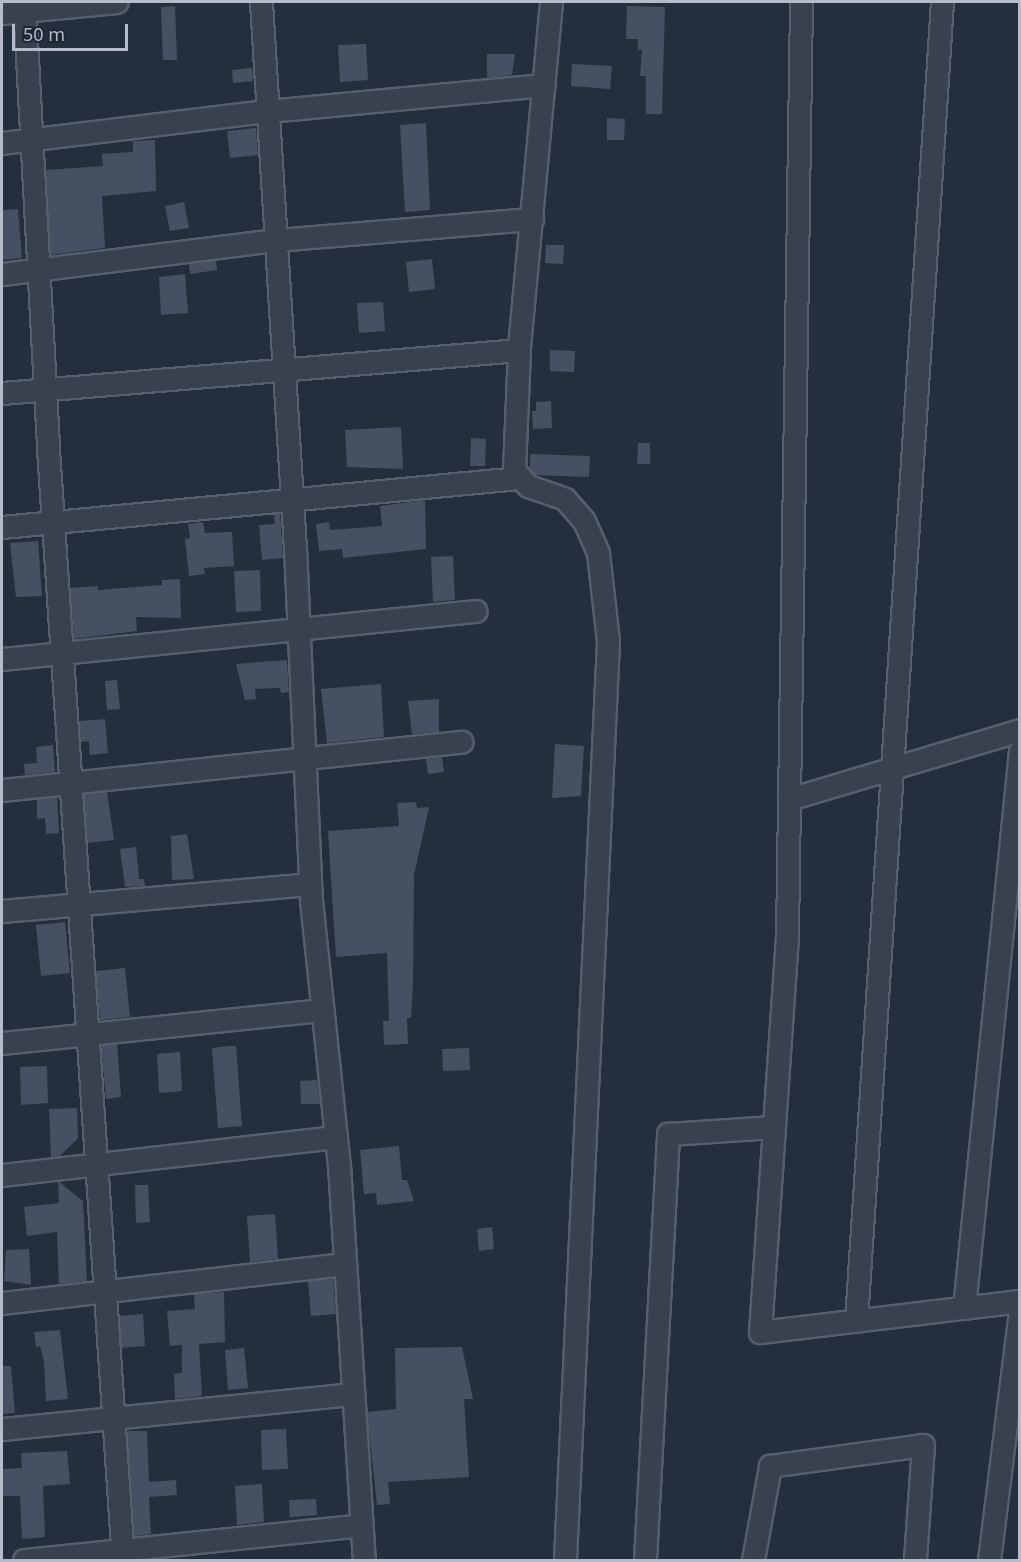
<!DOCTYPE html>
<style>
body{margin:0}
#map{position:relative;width:1021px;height:1562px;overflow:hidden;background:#242f3e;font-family:"Noto Sans",sans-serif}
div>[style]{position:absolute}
.building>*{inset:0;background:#455162}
.roads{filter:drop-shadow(2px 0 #565f6c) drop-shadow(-2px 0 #565f6c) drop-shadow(0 2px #565f6c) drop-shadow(0 -2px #565f6c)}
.minor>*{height:21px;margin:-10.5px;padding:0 10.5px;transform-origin:10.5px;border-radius:10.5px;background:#38414e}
span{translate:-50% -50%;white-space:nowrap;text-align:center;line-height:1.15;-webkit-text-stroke:5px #1d2633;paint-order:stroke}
.frame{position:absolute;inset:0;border:3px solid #b4bcc9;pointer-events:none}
.scale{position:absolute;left:12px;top:24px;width:116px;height:27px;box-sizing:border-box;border:3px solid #b4bcc9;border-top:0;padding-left:8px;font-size:18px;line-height:21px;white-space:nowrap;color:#b4bcc9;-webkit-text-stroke:4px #1d2633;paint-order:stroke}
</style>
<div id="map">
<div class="building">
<i style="clip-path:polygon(175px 6px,177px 60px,163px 60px,161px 7px)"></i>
<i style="clip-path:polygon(627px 6px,665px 7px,662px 114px,646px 114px,646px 76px,640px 76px,642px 50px,638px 50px,638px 39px,626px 39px)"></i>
<i style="clip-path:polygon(366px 44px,368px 80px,340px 82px,338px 45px)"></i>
<i style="clip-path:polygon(487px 54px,515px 54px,512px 75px,487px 78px)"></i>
<i style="clip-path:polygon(572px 64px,612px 66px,610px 89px,571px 86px)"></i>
<i style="clip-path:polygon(252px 68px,253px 81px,233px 83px,232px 70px)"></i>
<i style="clip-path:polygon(607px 118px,625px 119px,624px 140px,607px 140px)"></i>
<i style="clip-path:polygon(426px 123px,430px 210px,405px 212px,400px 125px)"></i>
<i style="clip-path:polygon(256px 128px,258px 155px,230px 158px,227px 131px)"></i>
<i style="clip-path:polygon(155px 140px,156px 191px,102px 196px,105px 248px,50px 255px,46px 170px,103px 166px,102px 154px,133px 152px,133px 141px)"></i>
<i style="clip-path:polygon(184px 202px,189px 228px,170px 231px,165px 206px)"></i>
<i style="clip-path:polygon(18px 209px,22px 258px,2px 260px,2px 210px)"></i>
<i style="clip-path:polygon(546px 245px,564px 245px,563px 264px,545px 263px)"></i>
<i style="clip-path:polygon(432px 259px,435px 289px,409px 292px,406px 262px)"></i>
<i style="clip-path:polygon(216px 260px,217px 270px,190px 274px,189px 264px)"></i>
<i style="clip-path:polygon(185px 274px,188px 313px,161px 315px,159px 277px)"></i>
<i style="clip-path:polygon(383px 302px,385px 331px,359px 333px,357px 303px)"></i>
<i style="clip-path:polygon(550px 350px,575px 351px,574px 372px,550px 371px)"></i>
<i style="clip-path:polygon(551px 401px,552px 428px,533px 429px,532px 411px,536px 411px,536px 402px)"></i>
<i style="clip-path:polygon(401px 427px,403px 469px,347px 467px,345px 430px)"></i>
<i style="clip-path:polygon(471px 438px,486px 439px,485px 466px,470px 466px)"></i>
<i style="clip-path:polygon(638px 443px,650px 443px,650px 464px,637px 464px)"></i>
<i style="clip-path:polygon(530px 454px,590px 456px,589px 477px,535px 475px,530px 469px)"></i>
<i style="clip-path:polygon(425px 500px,426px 549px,343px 558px,342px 549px,319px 551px,316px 524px,329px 522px,330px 530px,382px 526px,380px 506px)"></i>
<i style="clip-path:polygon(280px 513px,283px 558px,262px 560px,259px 525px,275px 524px,274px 514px)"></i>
<i style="clip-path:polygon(203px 522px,205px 533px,232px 532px,234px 566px,204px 568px,205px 574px,189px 576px,185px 539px,190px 538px,188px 524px)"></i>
<i style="clip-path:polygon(38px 541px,42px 596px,16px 597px,10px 543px)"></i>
<i style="clip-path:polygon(453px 556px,455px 600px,433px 602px,431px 557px)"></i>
<i style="clip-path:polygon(260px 570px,261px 611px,236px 612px,234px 571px)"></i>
<i style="clip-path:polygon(180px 579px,181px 618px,136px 617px,137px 631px,74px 639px,70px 588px,98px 586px,98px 590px,162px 585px,162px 580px)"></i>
<i style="clip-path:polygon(287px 660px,289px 692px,281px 693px,280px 688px,255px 689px,256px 699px,245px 700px,236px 664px)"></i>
<i style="clip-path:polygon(117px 680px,120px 709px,107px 710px,105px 681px)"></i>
<i style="clip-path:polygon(381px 684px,384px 737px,327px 743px,321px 689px)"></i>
<i style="clip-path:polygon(439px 699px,439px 732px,412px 734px,408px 701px)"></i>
<i style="clip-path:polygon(105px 719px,108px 753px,90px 755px,89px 741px,81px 742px,79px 721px)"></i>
<i style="clip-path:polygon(555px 744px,584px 746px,581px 796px,552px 798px)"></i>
<i style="clip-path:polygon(53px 745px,55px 772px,25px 775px,24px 764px,37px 763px,36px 747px)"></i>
<i style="clip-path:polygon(442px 757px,444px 772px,428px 774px,426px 759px)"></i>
<i style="clip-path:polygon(107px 792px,114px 840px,87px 843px,84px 794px)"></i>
<i style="clip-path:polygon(57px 797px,59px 833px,46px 834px,45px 818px,37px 819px,37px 799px)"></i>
<i style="clip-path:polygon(416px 802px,417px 808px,429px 807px,414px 875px,413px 985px,411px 1018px,407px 1018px,408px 1044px,384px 1045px,383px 1021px,389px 1021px,387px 953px,336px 957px,328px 831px,399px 826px,397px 803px)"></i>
<i style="clip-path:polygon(187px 834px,194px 879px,172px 880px,171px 836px)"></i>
<i style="clip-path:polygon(136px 847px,139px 879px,144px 879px,145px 886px,125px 887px,120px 849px)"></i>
<i style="clip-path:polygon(65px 922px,70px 973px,41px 976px,36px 925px)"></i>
<i style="clip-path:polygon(125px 968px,130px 1017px,100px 1020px,96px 971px)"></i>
<i style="clip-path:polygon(117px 1044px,121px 1097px,106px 1099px,101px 1046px)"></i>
<i style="clip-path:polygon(229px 1046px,236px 1046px,242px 1126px,218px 1128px,212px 1048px)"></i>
<i style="clip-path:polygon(469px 1048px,470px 1070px,443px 1071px,442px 1049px)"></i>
<i style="clip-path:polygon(180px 1052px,182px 1091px,159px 1093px,157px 1054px)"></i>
<i style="clip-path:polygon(47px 1066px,48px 1103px,21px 1105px,20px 1067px)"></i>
<i style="clip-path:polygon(317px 1080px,320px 1104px,301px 1104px,300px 1081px)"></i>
<i style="clip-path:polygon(77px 1108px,78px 1138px,60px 1156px,51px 1157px,49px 1109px)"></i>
<i style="clip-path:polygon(399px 1146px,402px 1180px,407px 1180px,414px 1201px,377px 1205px,376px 1193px,364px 1194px,360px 1150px)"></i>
<i style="clip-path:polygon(58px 1181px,83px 1201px,87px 1281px,59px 1284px,57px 1232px,27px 1236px,24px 1207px,59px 1203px)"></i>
<i style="clip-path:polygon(135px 1185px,148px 1185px,150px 1222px,136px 1223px)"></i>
<i style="clip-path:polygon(275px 1214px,278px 1259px,250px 1262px,247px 1216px)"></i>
<i style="clip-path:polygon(492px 1227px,494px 1249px,479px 1251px,477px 1229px)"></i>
<i style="clip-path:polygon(29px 1249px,31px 1285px,4px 1281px,6px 1250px)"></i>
<i style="clip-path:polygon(333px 1279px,336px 1314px,311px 1316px,308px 1281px)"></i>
<i style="clip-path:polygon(224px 1292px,225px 1342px,199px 1344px,202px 1396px,175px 1399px,174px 1374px,182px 1373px,182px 1345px,170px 1346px,167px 1311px,195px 1309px,194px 1294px)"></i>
<i style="clip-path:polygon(143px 1314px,145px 1346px,121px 1348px,119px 1316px)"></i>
<i style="clip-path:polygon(60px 1330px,68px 1399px,46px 1401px,44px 1362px,40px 1346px,36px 1347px,34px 1332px)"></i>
<i style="clip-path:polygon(462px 1347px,473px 1399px,464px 1399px,469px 1477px,388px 1482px,390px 1504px,377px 1505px,367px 1412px,396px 1409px,395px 1348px)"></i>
<i style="clip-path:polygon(244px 1348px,248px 1388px,228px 1390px,225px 1350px)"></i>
<i style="clip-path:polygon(2px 1366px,11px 1366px,15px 1413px,2px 1414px)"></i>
<i style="clip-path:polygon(286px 1429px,288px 1469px,262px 1470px,261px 1430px)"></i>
<i style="clip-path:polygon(127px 1431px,147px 1431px,149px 1482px,176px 1480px,177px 1495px,149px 1497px,151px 1534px,134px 1536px)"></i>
<i style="clip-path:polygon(67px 1451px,70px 1484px,43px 1486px,45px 1537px,22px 1539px,20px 1496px,2px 1496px,2px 1469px,22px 1468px,21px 1453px)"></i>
<i style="clip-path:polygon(262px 1484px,264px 1522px,237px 1525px,235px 1486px)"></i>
<i style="clip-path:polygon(316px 1499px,317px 1515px,290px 1517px,289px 1500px)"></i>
</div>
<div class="roads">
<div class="minor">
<i style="left:24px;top:2px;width:448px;rotate:86.9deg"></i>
<i style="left:48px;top:449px;width:1114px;rotate:86.14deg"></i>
<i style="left:261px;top:2px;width:547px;rotate:86.44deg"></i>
<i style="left:295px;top:548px;width:352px;rotate:87.4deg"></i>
<i style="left:311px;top:900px;width:266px;rotate:84deg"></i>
<i style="left:339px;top:1165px;width:396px;rotate:86.4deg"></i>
<i style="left:551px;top:2px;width:349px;rotate:95.3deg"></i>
<i style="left:519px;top:350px;width:120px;rotate:92.4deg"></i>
<i style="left:514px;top:470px;width:21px;rotate:49deg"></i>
<i style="left:528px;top:486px;width:39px;rotate:19deg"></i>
<i style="left:565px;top:499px;width:29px;rotate:49deg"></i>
<i style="left:584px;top:521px;width:35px;rotate:66deg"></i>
<i style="left:598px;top:553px;width:89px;rotate:83.5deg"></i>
<i style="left:608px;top:641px;width:920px;rotate:92.68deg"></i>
<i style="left:801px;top:2px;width:934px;rotate:90.86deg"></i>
<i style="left:787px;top:936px;width:397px;rotate:93.9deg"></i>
<i style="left:760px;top:1332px;width:262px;rotate:-6.8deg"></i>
<i style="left:2px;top:13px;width:115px;rotate:-5.5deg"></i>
<i style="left:2px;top:143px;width:268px;rotate:-6.9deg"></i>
<i style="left:268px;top:111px;width:277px;rotate:-5.4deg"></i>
<i style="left:2px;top:274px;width:276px;rotate:-7.1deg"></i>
<i style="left:276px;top:240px;width:257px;rotate:-4.7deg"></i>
<i style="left:2px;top:393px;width:519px;rotate:-4.75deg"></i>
<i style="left:2px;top:527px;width:518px;rotate:-5.42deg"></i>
<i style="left:2px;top:659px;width:476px;rotate:-5.8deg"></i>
<i style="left:2px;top:790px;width:462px;rotate:-6deg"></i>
<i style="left:789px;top:799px;width:241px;rotate:-16.6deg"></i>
<i style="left:2px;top:911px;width:309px;rotate:-5deg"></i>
<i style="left:2px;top:1043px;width:322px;rotate:-5.9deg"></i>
<i style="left:2px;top:1175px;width:336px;rotate:-6.5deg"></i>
<i style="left:2px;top:1303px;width:345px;rotate:-6.5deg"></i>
<i style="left:964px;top:1308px;width:560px;rotate:-84.26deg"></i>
<i style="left:856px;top:1321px;width:1322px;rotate:-86.27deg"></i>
<i style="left:2px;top:1429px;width:353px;rotate:-5.7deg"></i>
<i style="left:24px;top:1560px;width:339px;rotate:-5.9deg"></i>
<i style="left:645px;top:1560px;width:427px;rotate:-86.9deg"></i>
<i style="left:668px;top:1134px;width:106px;rotate:-3.8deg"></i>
<i style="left:753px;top:1560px;width:96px;rotate:-79.7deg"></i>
<i style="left:770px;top:1466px;width:154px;rotate:-7.8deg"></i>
<i style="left:923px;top:1445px;width:115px;rotate:94deg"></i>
<i style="left:989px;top:1560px;width:251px;rotate:-82.9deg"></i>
</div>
</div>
<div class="frame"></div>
<div class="scale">50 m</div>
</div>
